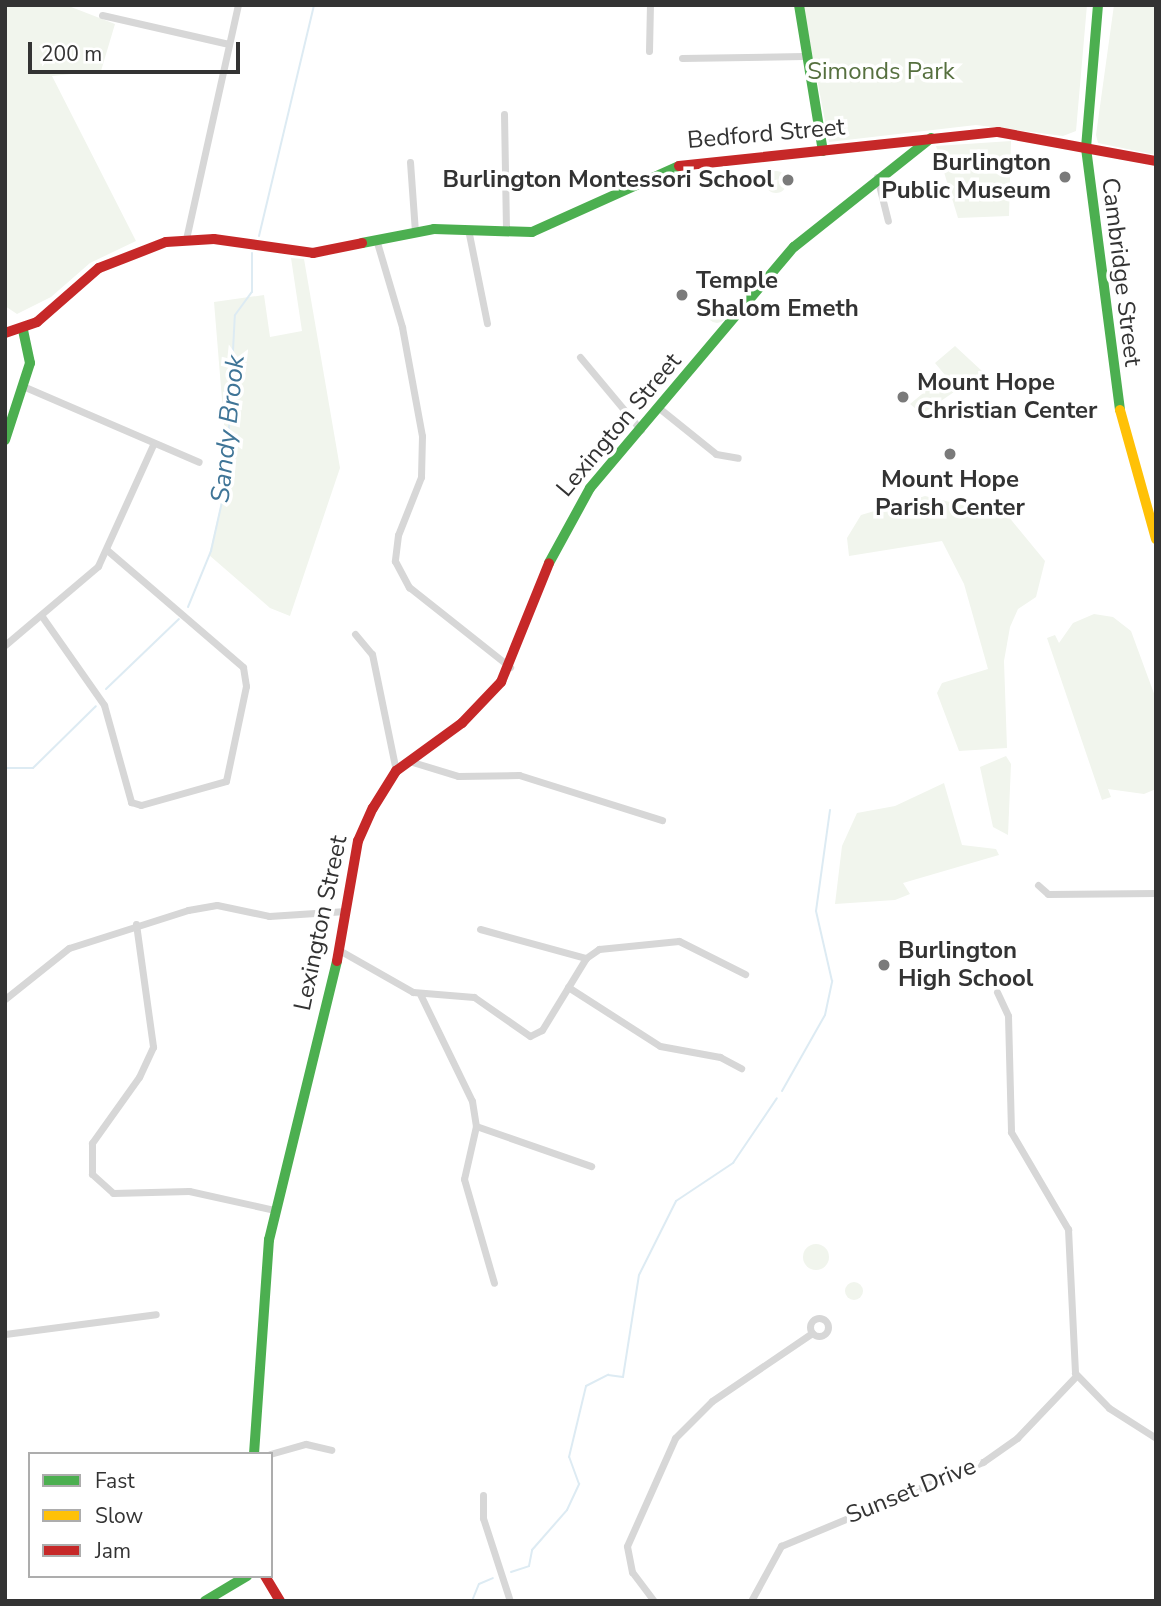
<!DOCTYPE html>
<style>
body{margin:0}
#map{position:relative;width:1161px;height:1606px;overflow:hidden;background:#fff;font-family:"Nunito Sans",sans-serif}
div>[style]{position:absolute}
.green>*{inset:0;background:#f1f5ed}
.round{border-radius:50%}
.stream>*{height:2px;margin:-1px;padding:0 1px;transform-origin:1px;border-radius:1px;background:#ddebf3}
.street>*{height:7px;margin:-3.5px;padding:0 3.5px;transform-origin:3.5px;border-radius:3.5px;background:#d7d7d7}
.street>.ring{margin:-3.5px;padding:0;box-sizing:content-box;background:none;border:7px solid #d7d7d7;border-radius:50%}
.fast>*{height:10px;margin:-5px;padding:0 5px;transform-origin:5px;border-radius:5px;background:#4caf50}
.slow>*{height:10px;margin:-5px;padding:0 5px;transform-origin:5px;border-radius:5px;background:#ffc107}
.jam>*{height:10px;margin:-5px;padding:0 5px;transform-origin:5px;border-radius:5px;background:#c62828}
.dots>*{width:19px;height:19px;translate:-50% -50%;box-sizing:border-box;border:4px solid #fff;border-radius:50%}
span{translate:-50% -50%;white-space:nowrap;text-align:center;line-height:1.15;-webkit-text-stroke:7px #fff;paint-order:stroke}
.park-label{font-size:24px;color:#56703f}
.street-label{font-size:24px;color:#333}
.poi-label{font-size:24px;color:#333;font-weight:700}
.right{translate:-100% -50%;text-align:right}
.left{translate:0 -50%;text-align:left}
.water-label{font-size:26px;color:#3f7597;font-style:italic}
.frame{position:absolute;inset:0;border:7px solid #333;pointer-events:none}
.legend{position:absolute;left:28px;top:1452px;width:245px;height:126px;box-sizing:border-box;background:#fff;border:2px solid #adadad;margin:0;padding:9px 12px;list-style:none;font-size:21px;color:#333}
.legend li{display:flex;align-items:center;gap:14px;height:35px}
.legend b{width:35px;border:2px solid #adadad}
.scale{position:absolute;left:28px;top:42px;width:212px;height:32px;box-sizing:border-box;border:4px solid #333;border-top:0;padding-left:9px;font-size:21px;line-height:24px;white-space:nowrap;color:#333;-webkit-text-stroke:5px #fff;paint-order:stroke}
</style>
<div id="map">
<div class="green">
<i style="clip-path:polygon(5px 5px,66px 5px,115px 24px,101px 71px,52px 76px,136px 241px,90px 263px,51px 297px,17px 314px,5px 306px)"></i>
<i style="clip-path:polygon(803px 5px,1087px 5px,1076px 131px,1063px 136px,976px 125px,829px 142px)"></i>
<i style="clip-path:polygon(1114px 5px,1156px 5px,1156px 155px,1098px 143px,1096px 135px)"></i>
<i style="clip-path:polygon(1011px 141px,1009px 216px,958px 218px,936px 146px)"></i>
<i class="round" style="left:765px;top:171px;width:22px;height:22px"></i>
<i style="clip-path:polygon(291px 258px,304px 259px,340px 468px,290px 616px,270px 608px,209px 555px,228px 473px,214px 302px,264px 295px,270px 337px,302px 331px)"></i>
<i class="round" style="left:707px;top:303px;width:20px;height:20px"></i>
<i style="clip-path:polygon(955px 346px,983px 372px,922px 414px,910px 404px,945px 375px,935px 363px)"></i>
<i style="clip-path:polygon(925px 496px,1008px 516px,1045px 561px,1036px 597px,1018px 609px,1010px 627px,1004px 661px,1007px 748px,959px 751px,937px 693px,942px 683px,988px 669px,964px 584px,942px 541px,849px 556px,847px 538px,861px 515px)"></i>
<i style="clip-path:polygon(1094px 614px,1113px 617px,1131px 631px,1156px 699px,1156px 789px,1144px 794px,1108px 789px,1111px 797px,1102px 800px,1047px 638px,1055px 635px,1059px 643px,1073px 623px)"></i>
<i style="clip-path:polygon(1006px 756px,1011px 764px,1008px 835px,993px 827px,980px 767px)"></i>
<i style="clip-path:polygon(944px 783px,962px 845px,996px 849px,999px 855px,903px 883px,910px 894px,895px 900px,835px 904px,842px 846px,857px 813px,895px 806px)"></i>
<i class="round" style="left:803px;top:1244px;width:26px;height:26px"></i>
<i class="round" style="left:845px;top:1282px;width:18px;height:18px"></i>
</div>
<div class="stream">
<i style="left:329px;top:5px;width:24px"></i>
<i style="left:259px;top:236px;width:237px;rotate:-76.6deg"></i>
<i style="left:188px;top:607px;width:61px;rotate:-67.7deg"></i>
<i style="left:211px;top:551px;width:69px;rotate:-77.4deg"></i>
<i style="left:226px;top:484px;width:169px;rotate:-87deg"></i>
<i style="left:235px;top:315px;width:29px;rotate:-54deg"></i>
<i style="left:252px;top:292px;width:39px;rotate:-90deg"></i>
<i style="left:106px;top:689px;width:101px;rotate:-43.8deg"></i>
<i style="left:5px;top:768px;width:28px"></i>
<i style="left:33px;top:768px;width:88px;rotate:-44.5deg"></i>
<i style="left:782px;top:1091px;width:87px;rotate:-60.5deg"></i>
<i style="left:825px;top:1015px;width:35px;rotate:-78deg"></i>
<i style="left:832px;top:981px;width:72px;rotate:-102.9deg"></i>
<i style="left:816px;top:911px;width:102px;rotate:-82.1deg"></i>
<i style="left:511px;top:1572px;width:19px;rotate:-18deg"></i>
<i style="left:529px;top:1566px;width:16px;rotate:-79deg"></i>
<i style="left:532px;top:1550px;width:53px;rotate:-48.8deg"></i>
<i style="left:567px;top:1510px;width:29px;rotate:-65deg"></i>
<i style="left:579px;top:1484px;width:29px;rotate:-110deg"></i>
<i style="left:569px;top:1457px;width:73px;rotate:-76.5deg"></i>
<i style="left:586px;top:1386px;width:25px;rotate:-27deg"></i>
<i style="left:608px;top:1375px;width:15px;rotate:8deg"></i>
<i style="left:623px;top:1377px;width:103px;rotate:-81.1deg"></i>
<i style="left:639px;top:1275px;width:83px;rotate:-63.4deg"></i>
<i style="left:676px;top:1201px;width:69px;rotate:-33.7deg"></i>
<i style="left:733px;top:1163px;width:78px;rotate:-55.9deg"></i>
<i style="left:472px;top:1601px;width:18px;rotate:-68deg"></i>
<i style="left:479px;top:1584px;width:15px;rotate:-23deg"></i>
</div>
<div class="street">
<i style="left:102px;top:15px;width:130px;rotate:12.9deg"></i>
<i style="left:649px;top:51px;width:46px;rotate:-88.8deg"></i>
<i style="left:682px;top:58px;width:122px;rotate:-0.9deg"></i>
<i style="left:504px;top:114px;width:118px;rotate:89deg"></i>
<i style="left:410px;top:162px;width:69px;rotate:85.9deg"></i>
<i style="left:877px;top:177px;width:45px;rotate:76deg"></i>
<i style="left:468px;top:229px;width:96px;rotate:78.6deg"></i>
<i style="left:186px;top:239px;width:240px;rotate:-77.5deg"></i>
<i style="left:376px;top:239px;width:92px;rotate:73.5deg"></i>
<i style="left:402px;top:327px;width:111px;rotate:79.6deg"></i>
<i style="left:422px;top:436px;width:41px;rotate:91.4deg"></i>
<i style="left:421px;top:477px;width:62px;rotate:111.6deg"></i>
<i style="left:398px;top:535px;width:26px;rotate:97deg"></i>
<i style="left:395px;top:561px;width:30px;rotate:62deg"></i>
<i style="left:409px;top:587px;width:129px;rotate:38.4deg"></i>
<i style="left:580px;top:357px;width:95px;rotate:50.1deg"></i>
<i style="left:25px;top:387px;width:189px;rotate:23.3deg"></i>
<i style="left:659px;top:408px;width:73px;rotate:38.9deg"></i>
<i style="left:716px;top:454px;width:22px;rotate:10deg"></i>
<i style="left:41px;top:615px;width:110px;rotate:55deg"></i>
<i style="left:104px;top:705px;width:101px;rotate:74.4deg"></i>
<i style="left:131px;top:802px;width:10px;rotate:17deg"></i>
<i style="left:141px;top:805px;width:88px;rotate:-15.8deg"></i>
<i style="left:226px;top:781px;width:97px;rotate:-78.1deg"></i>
<i style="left:246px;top:686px;width:19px;rotate:-99deg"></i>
<i style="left:243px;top:667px;width:179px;rotate:-139.3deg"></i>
<i style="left:355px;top:634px;width:26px;rotate:50deg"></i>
<i style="left:372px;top:654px;width:119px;rotate:78.4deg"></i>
<i style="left:5px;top:645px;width:122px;rotate:-40.3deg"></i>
<i style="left:98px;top:566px;width:133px;rotate:-65.6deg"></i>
<i style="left:409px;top:761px;width:51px;rotate:17deg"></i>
<i style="left:458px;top:776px;width:61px;rotate:-0.9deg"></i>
<i style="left:519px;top:775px;width:150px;rotate:17.5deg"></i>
<i style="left:1038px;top:885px;width:13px;rotate:42deg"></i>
<i style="left:1048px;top:894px;width:108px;rotate:-0.5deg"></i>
<i style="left:136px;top:924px;width:124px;rotate:82.1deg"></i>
<i style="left:153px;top:1047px;width:33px;rotate:115deg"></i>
<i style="left:139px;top:1077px;width:81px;rotate:125.5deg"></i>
<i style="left:92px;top:1143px;width:31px;rotate:90deg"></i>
<i style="left:92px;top:1174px;width:28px;rotate:42deg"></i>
<i style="left:113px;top:1193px;width:76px;rotate:-1.5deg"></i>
<i style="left:189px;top:1191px;width:88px;rotate:12.5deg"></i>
<i style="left:480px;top:929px;width:110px;rotate:15.3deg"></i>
<i style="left:339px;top:950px;width:85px;rotate:29.6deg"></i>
<i style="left:413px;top:992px;width:61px;rotate:4.7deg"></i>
<i style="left:474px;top:997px;width:68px;rotate:34.9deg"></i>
<i style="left:530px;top:1036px;width:13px;rotate:-27deg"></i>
<i style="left:542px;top:1030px;width:84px;rotate:-58.6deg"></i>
<i style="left:586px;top:958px;width:16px;rotate:-35deg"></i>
<i style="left:599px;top:949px;width:80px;rotate:-5.7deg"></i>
<i style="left:679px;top:941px;width:74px;rotate:26.6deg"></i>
<i style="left:568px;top:987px;width:109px;rotate:32.7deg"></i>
<i style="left:660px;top:1046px;width:61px;rotate:10.4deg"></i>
<i style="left:720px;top:1057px;width:24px;rotate:28deg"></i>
<i style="left:997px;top:992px;width:26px;rotate:65deg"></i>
<i style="left:1008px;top:1016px;width:116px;rotate:88.5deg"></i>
<i style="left:1011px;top:1132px;width:113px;rotate:59.6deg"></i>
<i style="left:1068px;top:1229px;width:144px;rotate:87.2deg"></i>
<i style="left:1075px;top:1373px;width:49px;rotate:45.8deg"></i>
<i style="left:1109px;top:1408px;width:56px;rotate:32.6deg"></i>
<i style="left:420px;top:994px;width:119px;rotate:64.1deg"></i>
<i style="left:472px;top:1101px;width:25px;rotate:81deg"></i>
<i style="left:476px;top:1126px;width:54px;rotate:102.8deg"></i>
<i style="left:464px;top:1179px;width:108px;rotate:73.9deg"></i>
<i style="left:5px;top:999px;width:82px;rotate:-38.6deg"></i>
<i style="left:69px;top:948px;width:125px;rotate:-17.7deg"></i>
<i style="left:188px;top:910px;width:29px;rotate:-10deg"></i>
<i style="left:217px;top:905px;width:53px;rotate:11.9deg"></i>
<i style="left:269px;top:916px;width:77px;rotate:-3.7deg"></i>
<i style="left:476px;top:1126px;width:122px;rotate:19.2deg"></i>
<i class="ring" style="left:810px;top:1318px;width:11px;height:11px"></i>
<i style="left:5px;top:1334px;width:152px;rotate:-7.5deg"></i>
<i style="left:270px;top:1454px;width:37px;rotate:-16deg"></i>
<i style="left:306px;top:1444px;width:26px;rotate:13deg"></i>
<i style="left:483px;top:1495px;width:23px;rotate:90deg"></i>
<i style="left:483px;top:1518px;width:87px;rotate:72deg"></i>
<i style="left:654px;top:1601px;width:36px;rotate:-127deg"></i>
<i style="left:632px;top:1572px;width:26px;rotate:-101deg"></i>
<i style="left:627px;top:1546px;width:118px;rotate:-66deg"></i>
<i style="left:675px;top:1438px;width:52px;rotate:-45deg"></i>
<i style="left:712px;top:1401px;width:121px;rotate:-34.2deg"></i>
<i style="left:751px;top:1601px;width:63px;rotate:-61.4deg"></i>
<i style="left:781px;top:1546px;width:219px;rotate:-22.6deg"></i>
<i style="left:983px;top:1462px;width:42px;rotate:-35.2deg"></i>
<i style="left:1017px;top:1438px;width:86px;rotate:-46.4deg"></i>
</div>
<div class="fast">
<i style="left:799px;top:5px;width:148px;rotate:80.7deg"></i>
<i style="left:1098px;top:5px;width:144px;rotate:94.8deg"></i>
<i style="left:1086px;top:148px;width:264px;rotate:82.6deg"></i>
<i style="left:362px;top:243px;width:73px;rotate:-11deg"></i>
<i style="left:434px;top:229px;width:98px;rotate:1.8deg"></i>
<i style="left:532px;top:232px;width:161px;rotate:-24.2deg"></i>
<i style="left:5px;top:440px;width:81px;rotate:-72deg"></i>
<i style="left:30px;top:363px;width:35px;rotate:-102deg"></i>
<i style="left:549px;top:563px;width:85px;rotate:-61.3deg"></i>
<i style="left:590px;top:488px;width:316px;rotate:-49.8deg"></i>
<i style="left:794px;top:247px;width:175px;rotate:-38.5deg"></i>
<i style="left:254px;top:1454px;width:215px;rotate:-86deg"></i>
<i style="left:269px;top:1240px;width:287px;rotate:-76.3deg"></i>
<i style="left:205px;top:1601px;width:49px;rotate:-30.8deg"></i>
</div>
<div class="slow">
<i style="left:1120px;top:410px;width:134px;rotate:74.4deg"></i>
</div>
<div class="jam">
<i style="left:679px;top:166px;width:321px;rotate:-6.1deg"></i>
<i style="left:998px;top:132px;width:161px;rotate:10.4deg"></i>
<i style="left:5px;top:333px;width:34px;rotate:-19deg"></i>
<i style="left:37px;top:322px;width:82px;rotate:-41.1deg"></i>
<i style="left:99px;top:268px;width:72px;rotate:-21.2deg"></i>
<i style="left:166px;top:242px;width:48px;rotate:-3.6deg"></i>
<i style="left:214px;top:239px;width:100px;rotate:8deg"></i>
<i style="left:313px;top:253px;width:50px;rotate:-11.5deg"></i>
<i style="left:337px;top:961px;width:122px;rotate:-80.1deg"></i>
<i style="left:358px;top:841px;width:36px;rotate:-66deg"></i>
<i style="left:373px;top:808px;width:44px;rotate:-58.1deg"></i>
<i style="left:396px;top:771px;width:82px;rotate:-36deg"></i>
<i style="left:462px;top:723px;width:57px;rotate:-46.4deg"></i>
<i style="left:501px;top:682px;width:128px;rotate:-68deg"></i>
<i style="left:265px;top:1576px;width:29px;rotate:59deg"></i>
</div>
<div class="dots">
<i style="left:1065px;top:177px;background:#7a7a7a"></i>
<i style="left:788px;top:180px;background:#7a7a7a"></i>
<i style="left:682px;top:295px;background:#7a7a7a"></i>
<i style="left:903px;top:397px;background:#7a7a7a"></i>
<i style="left:950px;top:454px;background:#7a7a7a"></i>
<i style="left:884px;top:965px;background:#7a7a7a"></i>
</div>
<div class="park-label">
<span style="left:881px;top:72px">Simonds Park</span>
</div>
<div class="street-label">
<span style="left:766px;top:134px;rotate:-5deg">Bedford Street</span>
<span style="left:1121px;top:272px;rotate:83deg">Cambridge Street</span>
<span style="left:619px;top:425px;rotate:-50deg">Lexington Street</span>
<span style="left:321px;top:923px;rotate:-78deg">Lexington Street</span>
<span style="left:911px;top:1491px;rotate:-22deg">Sunset Drive</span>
</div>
<div class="poi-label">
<span class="right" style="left:1051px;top:177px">Burlington<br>Public Museum</span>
<span class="right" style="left:774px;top:180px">Burlington Montessori School</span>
<span class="left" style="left:696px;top:295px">Temple<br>Shalom Emeth</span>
<span class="left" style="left:917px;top:397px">Mount Hope<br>Christian Center</span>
<span style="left:950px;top:494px">Mount Hope<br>Parish Center</span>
<span class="left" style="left:898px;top:965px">Burlington<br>High School</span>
</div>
<div class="water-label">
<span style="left:228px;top:429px;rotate:-84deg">Sandy Brook</span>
</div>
<div class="frame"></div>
<ul class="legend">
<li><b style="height:9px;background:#4caf50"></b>Fast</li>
<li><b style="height:9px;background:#ffc107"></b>Slow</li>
<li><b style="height:9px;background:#c62828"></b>Jam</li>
</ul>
<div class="scale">200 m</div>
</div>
